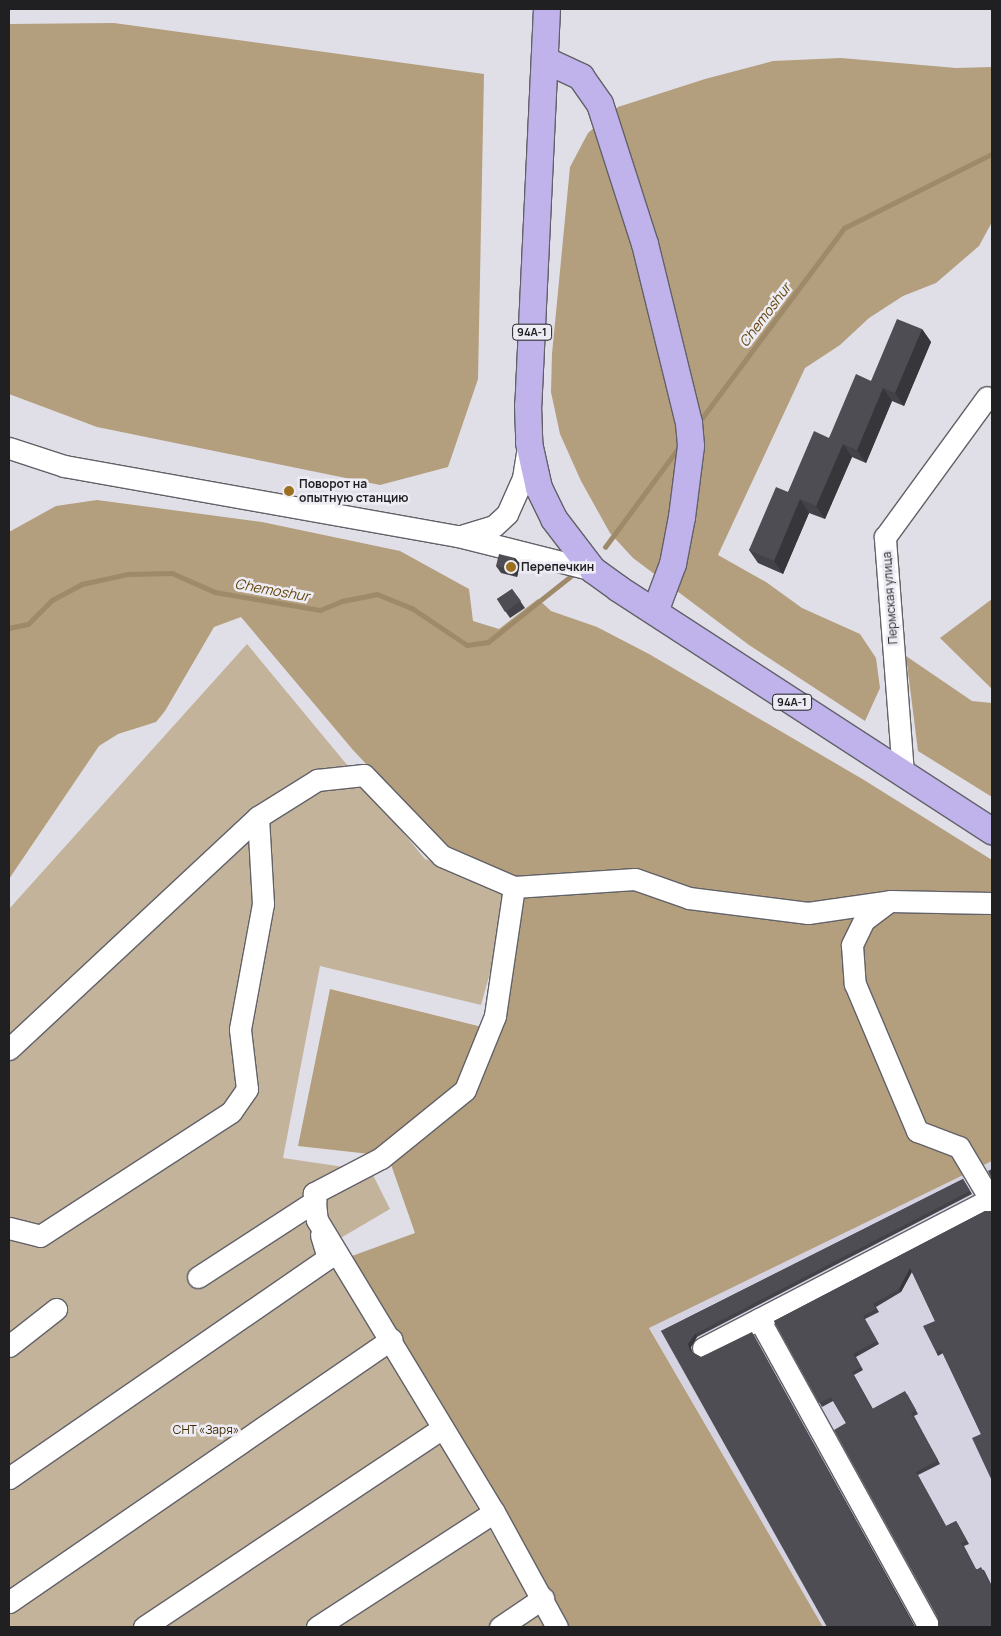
<!DOCTYPE html>
<meta charset="utf-8">
<style>
body{margin:0}
#map{position:relative;width:1001px;height:1636px;overflow:hidden;background:#e0dfe7;font-family:Manrope,sans-serif}
div>[style]{position:absolute}
.built>*{inset:0;background:#d5d3e2}
.green>*{inset:0;background:#c3b39b}
.forest>*{inset:0;background:#b39e7d}
.stream>*{height:4.5px;margin:-2.25px;padding:0 2.25px;transform-origin:2.25px;border-radius:2.25px;background:#9e8969}
.roads{filter:drop-shadow(1px 0 #626168) drop-shadow(-1px 0 #626168) drop-shadow(0 1px #626168) drop-shadow(0 -1px #626168)}
.minor>*{height:21px;margin:-10.5px;padding:0 10.5px;transform-origin:10.5px;border-radius:10.5px;background:#fff}
.major>*{height:26px;margin:-13px;padding:0 13px;transform-origin:13px;border-radius:13px;background:#c0b2eb}
.wall>*{inset:0;background:#434248}
.shaded-wall>*{inset:0;background:#37363b}
.building>*{inset:0;background:#4e4d54}
.dots>*{width:14px;height:14px;translate:-50% -50%;box-sizing:border-box;border:2px solid #edecf4;border-radius:50%}
span{translate:-50% -50%;white-space:nowrap;text-align:center;line-height:1.15;-webkit-text-stroke:5px #edecf4;paint-order:stroke}
.shield-label span{padding:1px 4px;background:#edecf4;border:1px solid;border-radius:4px;-webkit-text-stroke-width:0}
.shield-label{font-size:11px;color:#201f22;font-weight:700}
.poi-label{font-size:12px;color:#201f22;font-weight:700}
.left{translate:0 -50%;text-align:left}
.street-label{font-size:12px;color:#201f22}
.park-label{font-size:12px;color:#422c00}
.water-label{font-size:14px;color:#64460a;font-style:italic}
.frame{position:absolute;inset:0;border:10px solid #201f22;pointer-events:none}
</style>
<div id="map">
<div class="built">
<i style="clip-path:polygon(992px 1161px,992px 1627px,823px 1627px,649px 1327px)"></i>
</div>
<div class="green">
<i style="clip-path:polygon(247px 644px,425px 859px,514px 887px,481px 1005px,320px 966px,283px 1158px,371px 1171px,390px 1209px,327px 1246px,546px 1627px,9px 1627px,9px 909px)"></i>
</div>
<div class="forest">
<i style="clip-path:polygon(114px 23px,484px 74px,478px 379px,448px 467px,380px 485px,97px 427px,9px 394px,9px 24px)"></i>
<i style="clip-path:polygon(841px 58px,956px 68px,992px 67px,992px 222px,979px 246px,936px 283px,903px 296px,869px 318px,840px 345px,805px 368px,718px 555px,766px 582px,802px 608px,860px 634px,876px 658px,880px 688px,865px 721px,749px 645px,633px 558px,610px 533px,581px 481px,560px 434px,551px 392px,552px 354px,570px 167px,588px 133px,618px 107px,705px 79px,773px 61px)"></i>
<i style="clip-path:polygon(97px 500px,262px 522px,400px 551px,469px 589px,473px 621px,499px 629px,538px 599px,551px 611px,597px 627px,649px 654px,864px 780px,992px 860px,992px 1161px,649px 1328px,823px 1627px,559px 1627px,352px 1256px,415px 1233px,388px 1156px,298px 1146px,330px 989px,494px 1030px,523px 885px,441px 844px,353px 750px,241px 617px,214px 627px,165px 711px,156px 722px,118px 734px,99px 746px,9px 879px,9px 532px,56px 506px)"></i>
<i style="clip-path:polygon(992px 599px,992px 689px,940px 638px)"></i>
<i style="clip-path:polygon(906px 656px,972px 701px,992px 703px,992px 797px,918px 751px)"></i>
</div>
<div class="stream">
<i style="left:699px;top:422px;width:242px;rotate:-53.2deg"></i>
<i style="left:844px;top:228px;width:165px;rotate:-26.6deg"></i>
<i style="left:605px;top:547px;width:126px;rotate:-53.4deg"></i>
<i style="left:9px;top:628px;width:19px;rotate:-12deg"></i>
<i style="left:28px;top:624px;width:34px;rotate:-45deg"></i>
<i style="left:52px;top:600px;width:34px;rotate:-28deg"></i>
<i style="left:82px;top:584px;width:47px;rotate:-12.3deg"></i>
<i style="left:128px;top:574px;width:44px;rotate:-1.3deg"></i>
<i style="left:172px;top:573px;width:47px;rotate:23.8deg"></i>
<i style="left:215px;top:592px;width:107px;rotate:9.7deg"></i>
<i style="left:320px;top:610px;width:24px;rotate:-22deg"></i>
<i style="left:342px;top:601px;width:36px;rotate:-11deg"></i>
<i style="left:377px;top:594px;width:38px;rotate:22deg"></i>
<i style="left:412px;top:608px;width:66px;rotate:33.9deg"></i>
<i style="left:467px;top:645px;width:21px;rotate:-8deg"></i>
<i style="left:488px;top:642px;width:106px;rotate:-38.5deg"></i>
</div>
<div class="roads">
<div class="minor">
<i style="left:9px;top:448px;width:58px;rotate:18.1deg"></i>
<i style="left:64px;top:466px;width:400px;rotate:10.1deg"></i>
<i style="left:458px;top:536px;width:139px;rotate:14.1deg"></i>
<i style="left:464px;top:535px;width:31px;rotate:-17deg"></i>
<i style="left:494px;top:526px;width:18px;rotate:-43deg"></i>
<i style="left:507px;top:514px;width:39px;rotate:-66deg"></i>
<i style="left:523px;top:478px;width:30px;rotate:-81deg"></i>
<i style="left:903px;top:773px;width:237px;rotate:-94.4deg"></i>
<i style="left:885px;top:537px;width:173px;rotate:-53.9deg"></i>
<i style="left:514px;top:887px;width:130px;rotate:98.4deg"></i>
<i style="left:495px;top:1016px;width:80px;rotate:112.1deg"></i>
<i style="left:465px;top:1090px;width:108px;rotate:141deg"></i>
<i style="left:381px;top:1158px;width:76px;rotate:152.4deg"></i>
<i style="left:314px;top:1193px;width:27px;rotate:84deg"></i>
<i style="left:317px;top:1220px;width:341px;rotate:58.8deg"></i>
<i style="left:494px;top:1512px;width:131px;rotate:61.3deg"></i>
<i style="left:888px;top:902px;width:30px;rotate:143deg"></i>
<i style="left:864px;top:920px;width:28px;rotate:116deg"></i>
<i style="left:852px;top:945px;width:39px;rotate:86deg"></i>
<i style="left:855px;top:984px;width:160px;rotate:67.1deg"></i>
<i style="left:917px;top:1131px;width:45px;rotate:20.9deg"></i>
<i style="left:959px;top:1147px;width:61px;rotate:59.2deg"></i>
<i style="left:9px;top:1049px;width:340px;rotate:-43deg"></i>
<i style="left:258px;top:817px;width:70px;rotate:-32.1deg"></i>
<i style="left:317px;top:780px;width:47px;rotate:-6.1deg"></i>
<i style="left:364px;top:775px;width:112px;rotate:46.1deg"></i>
<i style="left:442px;top:856px;width:78px;rotate:23.3deg"></i>
<i style="left:514px;top:887px;width:121px;rotate:-3.8deg"></i>
<i style="left:635px;top:879px;width:57px;rotate:19.4deg"></i>
<i style="left:689px;top:898px;width:120px;rotate:7.2deg"></i>
<i style="left:808px;top:913px;width:83px;rotate:-8.3deg"></i>
<i style="left:890px;top:901px;width:102px;rotate:1.1deg"></i>
<i style="left:9px;top:1228px;width:32px;rotate:14deg"></i>
<i style="left:40px;top:1236px;width:228px;rotate:-33deg"></i>
<i style="left:231px;top:1112px;width:28px;rotate:-55deg"></i>
<i style="left:247px;top:1089px;width:60px;rotate:-96.7deg"></i>
<i style="left:240px;top:1029px;width:127px;rotate:-79.6deg"></i>
<i style="left:263px;top:904px;width:87px;rotate:-93.3deg"></i>
<i style="left:198px;top:1277px;width:140px;rotate:-33deg"></i>
<i style="left:759px;top:1319px;width:352px;rotate:61.1deg"></i>
<i style="left:9px;top:1346px;width:60px;rotate:-38.2deg"></i>
<i style="left:703px;top:1348px;width:323px;rotate:-27.4deg"></i>
<i style="left:990px;top:1199px;width:4px;rotate:63deg"></i>
<i style="left:9px;top:1478px;width:388px;rotate:-34.6deg"></i>
<i style="left:328px;top:1258px;width:24px;rotate:-107deg"></i>
<i style="left:9px;top:1602px;width:464px;rotate:-34.5deg"></i>
<i style="left:144px;top:1627px;width:357px;rotate:-33.7deg"></i>
<i style="left:317px;top:1627px;width:211px;rotate:-33deg"></i>
<i style="left:500px;top:1627px;width:52px;rotate:-34deg"></i>
</div>
<div class="major">
<i style="left:547px;top:9px;width:396px;rotate:92.7deg"></i>
<i style="left:528px;top:405px;width:38px;rotate:88deg"></i>
<i style="left:529px;top:443px;width:46px;rotate:77.5deg"></i>
<i style="left:539px;top:488px;width:34px;rotate:64deg"></i>
<i style="left:554px;top:519px;width:64px;rotate:52.6deg"></i>
<i style="left:593px;top:570px;width:32px;rotate:36deg"></i>
<i style="left:619px;top:589px;width:445px;rotate:33deg"></i>
<i style="left:547px;top:61px;width:38px;rotate:25deg"></i>
<i style="left:581px;top:77px;width:33px;rotate:55deg"></i>
<i style="left:600px;top:104px;width:147px;rotate:72.2deg"></i>
<i style="left:645px;top:244px;width:184px;rotate:76.2deg"></i>
<i style="left:689px;top:423px;width:23px;rotate:85deg"></i>
<i style="left:691px;top:446px;width:72px;rotate:97.2deg"></i>
<i style="left:682px;top:517px;width:48px;rotate:100.8deg"></i>
<i style="left:673px;top:564px;width:51px;rotate:110.6deg"></i>
</div>
</div>
<div class="wall">
<i style="clip-path:polygon(922px 329px,931px 342px,904px 406px,892px 401px,866px 463px,852px 457px,825px 519px,809px 513px,783px 574px,758px 563px,749px 550px,788px 492px,829px 438px,871px 381px)"></i>
<i style="clip-path:polygon(515px 558px,520px 564px,517px 577px,501px 573px,496px 566px)"></i>
<i style="clip-path:polygon(512px 589px,525px 608px,510px 618px,497px 599px)"></i>
<i style="clip-path:polygon(963px 1179px,972px 1194px,697px 1337px,691px 1347px,692px 1352px,701px 1357px,754px 1336px,915px 1627px,661px 1331px)"></i>
<i style="clip-path:polygon(985px 1211px,981px 1434px,943px 1353px,938px 1356px,936px 1352px,935px 1321px,912px 1272px,901px 1292px,876px 1307px,879px 1312px,865px 1319px,879px 1344px,856px 1357px,863px 1370px,854px 1375px,873px 1409px,907px 1394px,918px 1414px,914px 1416px,940px 1464px,918px 1475px,946px 1526px,956px 1521px,958px 1524px,969px 1544px,964px 1546px,976px 1569px,984px 1570px,992px 1586px,992px 1627px,938px 1618px,846px 1423px,833px 1401px,822px 1407px,774px 1321px)"></i>
</div>
<div class="shaded-wall">
<i style="clip-path:polygon(922px 329px,931px 342px,904px 406px,895px 393px)"></i>
<i style="clip-path:polygon(883px 388px,892px 401px,866px 463px,857px 450px)"></i>
<i style="clip-path:polygon(843px 444px,852px 457px,825px 519px,816px 506px)"></i>
<i style="clip-path:polygon(800px 499px,809px 513px,783px 574px,774px 561px)"></i>
<i style="clip-path:polygon(515px 558px,520px 564px,517px 577px,512px 570px)"></i>
<i style="clip-path:polygon(910px 1268px,912px 1271px,901px 1292px,899px 1289px)"></i>
<i style="clip-path:polygon(752px 1332px,754px 1336px,915px 1627px,914px 1627px)"></i>
<i style="clip-path:polygon(695px 1334px,697px 1337px,691px 1347px,692px 1354px,690px 1351px,688px 1344px)"></i>
</div>
<div class="building">
<i style="clip-path:polygon(897px 319px,922px 329px,895px 393px,883px 388px,857px 450px,843px 444px,816px 506px,800px 499px,774px 561px,749px 550px,776px 487px,788px 492px,814px 431px,829px 438px,856px 374px,871px 381px)"></i>
<i style="clip-path:polygon(499px 554px,515px 558px,512px 570px,496px 566px)"></i>
<i style="clip-path:polygon(512px 589px,521px 601px,505px 612px,497px 599px)"></i>
<i style="clip-path:polygon(992px 1169px,992px 1179px,988px 1171px)"></i>
<i style="clip-path:polygon(963px 1179px,970px 1191px,695px 1334px,688px 1344px,690px 1351px,701px 1357px,752px 1332px,914px 1627px,827px 1627px,661px 1331px)"></i>
<i style="clip-path:polygon(985px 1211px,992px 1211px,992px 1481px,972px 1438px,981px 1434px,941px 1350px,936px 1352px,923px 1326px,935px 1321px,910px 1268px,899px 1289px,873px 1304px,876px 1309px,863px 1316px,877px 1341px,853px 1354px,861px 1367px,852px 1372px,872px 1409px,905px 1391px,916px 1410px,911px 1413px,938px 1460px,916px 1472px,946px 1526px,956px 1521px,966px 1540px,961px 1543px,976px 1570px,981px 1567px,992px 1587px,992px 1627px,938px 1627px,938px 1618px,834px 1430px,846px 1423px,831px 1397px,819px 1403px,774px 1321px)"></i>
</div>
<div class="dots">
<i style="left:289px;top:491px;background:#9b701f"></i>
<i style="left:511px;top:567px;background:#9b701f"></i>
</div>
<div class="shield-label">
<span style="left:532px;top:332px">94А-1</span>
<span style="left:792px;top:702px">94А-1</span>
</div>
<div class="poi-label">
<span class="left" style="left:299px;top:491px">Поворот на<br>опытную станцию</span>
<span class="left" style="left:521px;top:567px">Перепечкин</span>
</div>
<div class="street-label">
<span style="left:890px;top:598px;rotate:-94deg">Пермская улица</span>
</div>
<div class="park-label">
<span style="left:206px;top:1430px">СНТ «Заря»</span>
</div>
<div class="water-label">
<span style="left:765px;top:315px;rotate:-53deg">Chemoshur</span>
<span style="left:272px;top:590px;rotate:10deg">Chemoshur</span>
</div>
<div class="frame"></div>
</div>
